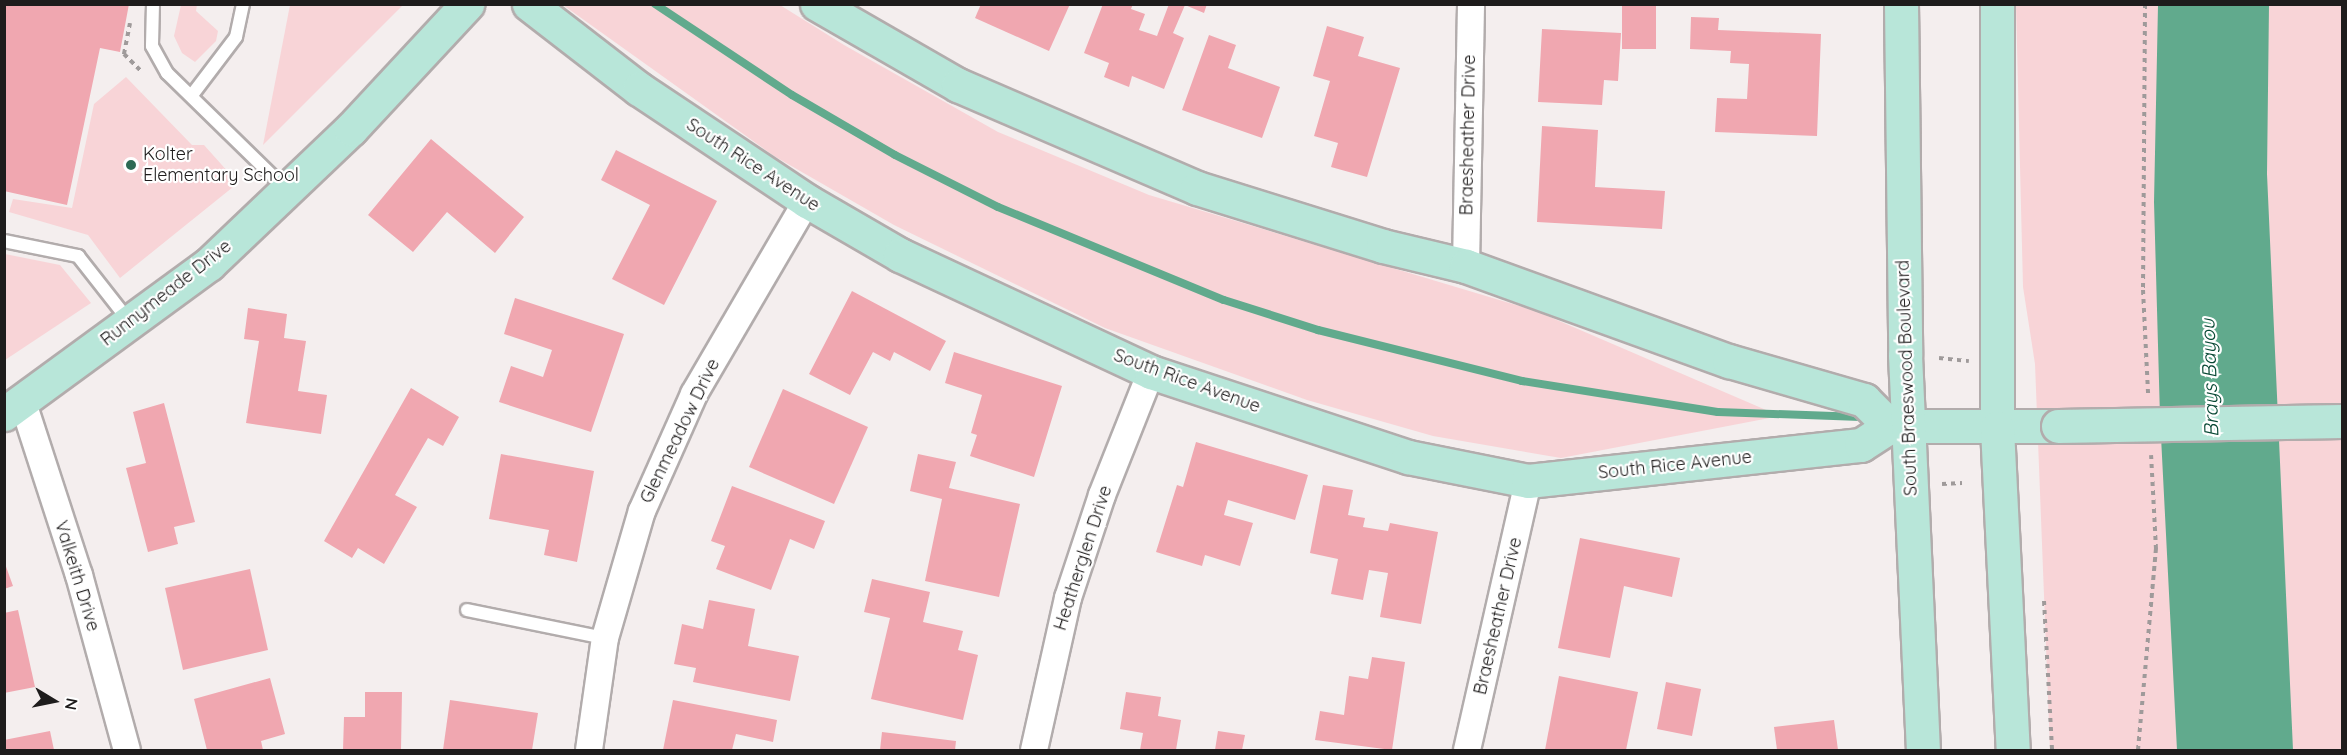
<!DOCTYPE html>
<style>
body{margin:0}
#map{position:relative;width:2347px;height:755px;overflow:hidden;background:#f4eeee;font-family:Quicksand,sans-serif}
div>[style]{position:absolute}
.green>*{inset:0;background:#f8d4d7}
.water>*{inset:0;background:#61aa8d}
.stream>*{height:8px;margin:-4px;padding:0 4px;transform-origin:4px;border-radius:4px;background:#61aa8d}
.building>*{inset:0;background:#f0a7b0}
.path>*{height:4px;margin-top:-2px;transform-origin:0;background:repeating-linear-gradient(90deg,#9f9a9a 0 4.5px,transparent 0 9px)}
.roads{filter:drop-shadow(2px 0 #b2acac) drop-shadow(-2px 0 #b2acac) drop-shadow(0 2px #b2acac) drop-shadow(0 -2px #b2acac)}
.lane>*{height:12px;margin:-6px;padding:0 6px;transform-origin:6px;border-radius:6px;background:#fff}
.street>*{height:26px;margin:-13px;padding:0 13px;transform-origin:13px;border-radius:13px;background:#fff}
.secondary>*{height:33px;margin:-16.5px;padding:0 16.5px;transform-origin:16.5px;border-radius:16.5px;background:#b8e6d9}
.bridges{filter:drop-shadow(2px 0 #b2acac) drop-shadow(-2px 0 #b2acac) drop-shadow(0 2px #b2acac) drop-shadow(0 -2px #b2acac)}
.secondary-bridge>*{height:33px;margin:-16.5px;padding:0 16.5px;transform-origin:16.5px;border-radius:16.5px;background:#b8e6d9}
.dots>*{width:16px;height:16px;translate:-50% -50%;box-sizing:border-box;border:3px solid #fff;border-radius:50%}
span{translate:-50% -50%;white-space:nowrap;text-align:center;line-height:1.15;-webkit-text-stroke:4.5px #fff;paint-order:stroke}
.street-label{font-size:18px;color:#1e1c1c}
.poi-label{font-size:18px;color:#1e1c1c}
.left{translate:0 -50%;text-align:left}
.water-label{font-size:20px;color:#074834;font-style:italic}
.frame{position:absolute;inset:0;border:6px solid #1e1c1c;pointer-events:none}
.north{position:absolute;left:24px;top:671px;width:60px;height:60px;-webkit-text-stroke:4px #fff;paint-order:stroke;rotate:100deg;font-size:16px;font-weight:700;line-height:24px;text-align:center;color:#1e1c1c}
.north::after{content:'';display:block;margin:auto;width:21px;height:27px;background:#1e1c1c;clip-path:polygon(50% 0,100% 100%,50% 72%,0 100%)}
</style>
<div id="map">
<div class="green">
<i style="clip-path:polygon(181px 5px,197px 5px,196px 11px,218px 31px,216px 41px,195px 62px,182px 53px,174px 36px)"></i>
<i style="clip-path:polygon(290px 5px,403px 5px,263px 145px)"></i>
<i style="clip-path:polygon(563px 5px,780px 5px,844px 45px,998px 132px,1149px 195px,1536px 311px,1780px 416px,1561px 458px,1433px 436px,1307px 400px,1105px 328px,894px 225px,774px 156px)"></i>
<i style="clip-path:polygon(2016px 5px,2342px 5px,2342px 750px,2050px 750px,2035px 364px,2023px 287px)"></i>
<i style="clip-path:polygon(126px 77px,192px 145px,204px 145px,238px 183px,120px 278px,88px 235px,9px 212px,13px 199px,72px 208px,94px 104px)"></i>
<i style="clip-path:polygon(5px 254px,60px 265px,91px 303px,5px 360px)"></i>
</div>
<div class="water">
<i style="clip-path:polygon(2158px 5px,2269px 5px,2267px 174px,2293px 750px,2177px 750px,2160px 417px,2154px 202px)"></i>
</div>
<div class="stream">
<i style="left:655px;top:4px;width:164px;rotate:33.6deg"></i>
<i style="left:792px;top:95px;width:119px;rotate:30.2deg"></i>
<i style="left:895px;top:155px;width:115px;rotate:26.8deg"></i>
<i style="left:998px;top:207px;width:244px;rotate:22.4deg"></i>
<i style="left:1224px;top:300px;width:99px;rotate:17.7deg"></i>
<i style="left:1318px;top:330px;width:210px;rotate:14deg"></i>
<i style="left:1522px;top:381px;width:198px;rotate:9deg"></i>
<i style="left:1718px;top:412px;width:143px;rotate:2deg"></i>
</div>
<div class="building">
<i style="clip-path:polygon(4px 4px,129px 4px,120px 52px,100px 48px,67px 205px,4px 191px)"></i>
<i style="clip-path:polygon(981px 4px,1070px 4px,1049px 51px,975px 18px)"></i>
<i style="clip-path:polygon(1103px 4px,1133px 4px,1131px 9px,1145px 14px,1139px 30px,1157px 36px,1169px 4px,1207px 4px,1204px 13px,1185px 5px,1173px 33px,1184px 38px,1164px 89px,1132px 76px,1129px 87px,1104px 77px,1109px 63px,1084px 53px)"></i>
<i style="clip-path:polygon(1622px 6px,1656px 6px,1656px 49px,1622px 49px)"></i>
<i style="clip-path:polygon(1691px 17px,1719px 18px,1718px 30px,1821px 34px,1817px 136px,1715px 132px,1717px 98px,1747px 99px,1749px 64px,1730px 63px,1731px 51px,1690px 49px)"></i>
<i style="clip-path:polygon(1327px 26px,1364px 37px,1358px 56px,1400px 68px,1367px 177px,1331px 167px,1338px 143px,1314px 136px,1330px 81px,1313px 76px)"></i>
<i style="clip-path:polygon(1542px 29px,1621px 33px,1618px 81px,1604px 80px,1602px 105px,1538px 102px)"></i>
<i style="clip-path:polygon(1209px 35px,1236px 45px,1228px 68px,1280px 87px,1262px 138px,1182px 110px)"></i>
<i style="clip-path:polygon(1542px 126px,1598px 130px,1595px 187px,1665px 191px,1662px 229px,1537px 222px)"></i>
<i style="clip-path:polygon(431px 139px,524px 217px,495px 253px,447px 212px,413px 252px,368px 215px)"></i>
<i style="clip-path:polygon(616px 150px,717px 201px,664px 305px,612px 279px,650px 205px,601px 180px)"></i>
<i style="clip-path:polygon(852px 291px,946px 341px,930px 371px,894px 352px,890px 361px,873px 352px,850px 395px,809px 374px)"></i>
<i style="clip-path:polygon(515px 298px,624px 334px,591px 432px,499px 402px,511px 366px,543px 377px,552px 350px,504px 334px)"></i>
<i style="clip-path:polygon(248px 308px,287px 314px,284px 338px,306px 341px,298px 391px,327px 395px,321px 434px,246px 423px,259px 341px,244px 339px)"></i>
<i style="clip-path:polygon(954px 352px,1062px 386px,1034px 477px,970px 456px,977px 435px,971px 433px,982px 395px,945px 383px)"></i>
<i style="clip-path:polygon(411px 388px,459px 417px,443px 446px,428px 438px,395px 495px,417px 507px,384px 564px,358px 548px,352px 558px,324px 541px)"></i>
<i style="clip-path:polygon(783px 389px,868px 427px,834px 504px,749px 467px)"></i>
<i style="clip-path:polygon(164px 403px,195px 522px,174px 527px,178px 544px,148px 552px,126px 468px,146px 463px,133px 412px)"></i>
<i style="clip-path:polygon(1196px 442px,1308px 475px,1295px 520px,1228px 500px,1224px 515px,1253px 523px,1240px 566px,1205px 555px,1202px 566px,1156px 552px,1177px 485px,1183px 487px)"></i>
<i style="clip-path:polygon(501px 454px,594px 471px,577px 562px,544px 555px,549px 530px,489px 519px)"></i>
<i style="clip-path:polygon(918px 454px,956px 462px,949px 488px,1020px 504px,999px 597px,925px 581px,942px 499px,910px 491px)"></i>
<i style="clip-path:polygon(1323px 485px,1353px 490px,1348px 515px,1365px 518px,1363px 527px,1388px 531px,1390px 523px,1438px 532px,1421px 624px,1380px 617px,1388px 573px,1369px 570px,1363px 600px,1331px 594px,1338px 559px,1310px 553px)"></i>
<i style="clip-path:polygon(732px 486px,825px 521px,814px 549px,790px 539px,771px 590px,716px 569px,725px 546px,711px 541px)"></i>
<i style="clip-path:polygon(1580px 538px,1680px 558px,1672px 597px,1624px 586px,1610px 658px,1558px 648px)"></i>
<i style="clip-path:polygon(4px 561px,13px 586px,4px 589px)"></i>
<i style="clip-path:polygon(250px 569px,268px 650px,183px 670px,165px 588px)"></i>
<i style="clip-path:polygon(872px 579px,930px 592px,923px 622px,963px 631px,958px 650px,978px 655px,963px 720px,871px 699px,890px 618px,864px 612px)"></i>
<i style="clip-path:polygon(709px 600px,755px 609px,748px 646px,799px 656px,790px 701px,693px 682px,696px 668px,674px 664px,682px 624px,703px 629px)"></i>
<i style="clip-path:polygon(18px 610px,35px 687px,4px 693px,4px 613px)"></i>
<i style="clip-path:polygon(1372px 657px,1405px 662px,1392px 750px,1315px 740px,1320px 711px,1344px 715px,1349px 676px,1368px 679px)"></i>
<i style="clip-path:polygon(1559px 676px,1638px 692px,1626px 750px,1545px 750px)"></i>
<i style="clip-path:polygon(270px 678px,285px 734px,261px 741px,263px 750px,207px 750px,194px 699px)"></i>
<i style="clip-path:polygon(1666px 682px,1701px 689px,1692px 736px,1657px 729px)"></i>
<i style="clip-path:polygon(365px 692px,402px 692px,401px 750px,343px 750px,344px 717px,365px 717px)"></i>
<i style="clip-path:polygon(1126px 692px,1161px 697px,1158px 716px,1181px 720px,1176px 750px,1140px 750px,1143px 733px,1120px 729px)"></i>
<i style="clip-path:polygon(450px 700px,538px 713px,532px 750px,443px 750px)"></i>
<i style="clip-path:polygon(673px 700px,777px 720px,773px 742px,736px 734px,732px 750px,663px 750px)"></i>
<i style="clip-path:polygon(1834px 720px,1838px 750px,1777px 750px,1774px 727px)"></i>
<i style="clip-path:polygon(50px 731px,54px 750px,4px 750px,4px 740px)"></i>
<i style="clip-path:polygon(1218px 731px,1245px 735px,1242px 750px,1215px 750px)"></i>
<i style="clip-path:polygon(882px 732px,956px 741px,955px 750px,880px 750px)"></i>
</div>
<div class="path">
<i style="left:2145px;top:4px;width:286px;rotate:90.4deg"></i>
<i style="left:2143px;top:290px;width:104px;rotate:87.2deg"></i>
<i style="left:130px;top:23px;width:32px;rotate:101deg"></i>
<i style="left:124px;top:54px;width:24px;rotate:45deg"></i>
<i style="left:1939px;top:358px;width:30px;rotate:6deg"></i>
<i style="left:1942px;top:484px;width:20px;rotate:-3deg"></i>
<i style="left:2044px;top:601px;width:149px;rotate:86.9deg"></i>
<i style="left:2138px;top:750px;width:202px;rotate:-84.9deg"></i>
<i style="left:2156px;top:549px;width:94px;rotate:-93deg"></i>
</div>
<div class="roads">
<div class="lane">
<i style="left:153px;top:4px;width:42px;rotate:91.4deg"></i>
<i style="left:152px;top:46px;width:31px;rotate:61deg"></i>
<i style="left:167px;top:73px;width:166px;rotate:44.3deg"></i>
<i style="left:192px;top:95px;width:73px;rotate:-52.8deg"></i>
<i style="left:236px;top:37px;width:34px;rotate:-78deg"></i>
<i style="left:4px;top:241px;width:76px;rotate:11.5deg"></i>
<i style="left:78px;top:256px;width:83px;rotate:51.9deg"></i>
<i style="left:467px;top:610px;width:141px;rotate:11.5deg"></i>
</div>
<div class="street">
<i style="left:1466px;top:266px;width:262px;rotate:-88.9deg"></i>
<i style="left:23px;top:403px;width:181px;rotate:72deg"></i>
<i style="left:79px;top:575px;width:181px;rotate:74.7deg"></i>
<i style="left:589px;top:750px;width:113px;rotate:-81.9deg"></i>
<i style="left:605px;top:638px;width:132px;rotate:-73.8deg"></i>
<i style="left:642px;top:511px;width:128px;rotate:-66deg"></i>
<i style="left:694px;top:394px;width:224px;rotate:-59.7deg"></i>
<i style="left:1034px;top:750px;width:156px;rotate:-77.4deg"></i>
<i style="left:1068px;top:598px;width:108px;rotate:-71.7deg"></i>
<i style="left:1102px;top:495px;width:132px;rotate:-68.3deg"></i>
<i style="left:1467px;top:750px;width:276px;rotate:-77.2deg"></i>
</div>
<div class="secondary">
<i style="left:529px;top:4px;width:139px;rotate:37.7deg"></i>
<i style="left:639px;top:89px;width:202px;rotate:33.7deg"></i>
<i style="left:807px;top:201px;width:108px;rotate:30.1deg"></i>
<i style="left:900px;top:255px;width:277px;rotate:25deg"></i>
<i style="left:1151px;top:372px;width:271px;rotate:18.3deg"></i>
<i style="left:1408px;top:457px;width:122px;rotate:11.3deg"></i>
<i style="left:1528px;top:481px;width:335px;rotate:-6.2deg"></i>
<i style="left:1861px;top:445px;width:35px;rotate:-33deg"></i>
<i style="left:1890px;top:426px;width:168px"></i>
<i style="left:817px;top:4px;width:163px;rotate:29.9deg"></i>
<i style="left:958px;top:85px;width:260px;rotate:23.3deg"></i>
<i style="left:1197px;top:188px;width:195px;rotate:17.3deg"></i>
<i style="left:1383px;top:246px;width:85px;rotate:13.5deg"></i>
<i style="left:1466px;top:266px;width:280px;rotate:19.9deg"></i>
<i style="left:1729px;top:361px;width:141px;rotate:16.1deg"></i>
<i style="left:1864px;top:400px;width:37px;rotate:45deg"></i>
<i style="left:1901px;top:4px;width:351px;rotate:89.3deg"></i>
<i style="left:1905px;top:355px;width:395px;rotate:87.4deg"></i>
<i style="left:1997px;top:4px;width:424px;rotate:90deg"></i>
<i style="left:1997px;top:428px;width:322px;rotate:87.2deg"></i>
<i style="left:4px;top:414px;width:254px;rotate:-36.2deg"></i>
<i style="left:209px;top:264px;width:196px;rotate:-43.6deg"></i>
<i style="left:351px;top:129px;width:171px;rotate:-47.1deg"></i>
</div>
</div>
<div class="bridges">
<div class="secondary-bridge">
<i style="left:2058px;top:426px;width:284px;rotate:-1deg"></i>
</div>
</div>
<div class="dots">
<i style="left:131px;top:165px;background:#2e6953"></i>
</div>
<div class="street-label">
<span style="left:1468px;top:135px;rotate:-89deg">Braesheather Drive</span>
<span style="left:753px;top:165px;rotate:33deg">South Rice Avenue</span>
<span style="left:166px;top:293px;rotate:-38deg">Runnymeade Drive</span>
<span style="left:1907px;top:378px;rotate:-92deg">South Braeswood Boulevard</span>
<span style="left:1187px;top:381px;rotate:20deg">South Rice Avenue</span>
<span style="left:680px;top:431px;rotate:-64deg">Glenmeadow Drive</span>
<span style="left:1675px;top:465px;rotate:-6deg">South Rice Avenue</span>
<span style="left:1083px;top:558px;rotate:-72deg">Heatherglen Drive</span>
<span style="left:77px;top:576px;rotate:73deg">Valkeith Drive</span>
<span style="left:1498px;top:616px;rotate:-77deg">Braesheather Drive</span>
</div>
<div class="poi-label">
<span class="left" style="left:143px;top:165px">Kolter<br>Elementary School</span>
</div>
<div class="water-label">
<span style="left:2209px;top:378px;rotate:-92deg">Brays Bayou</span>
</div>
<div class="frame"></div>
<div class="north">N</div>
</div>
